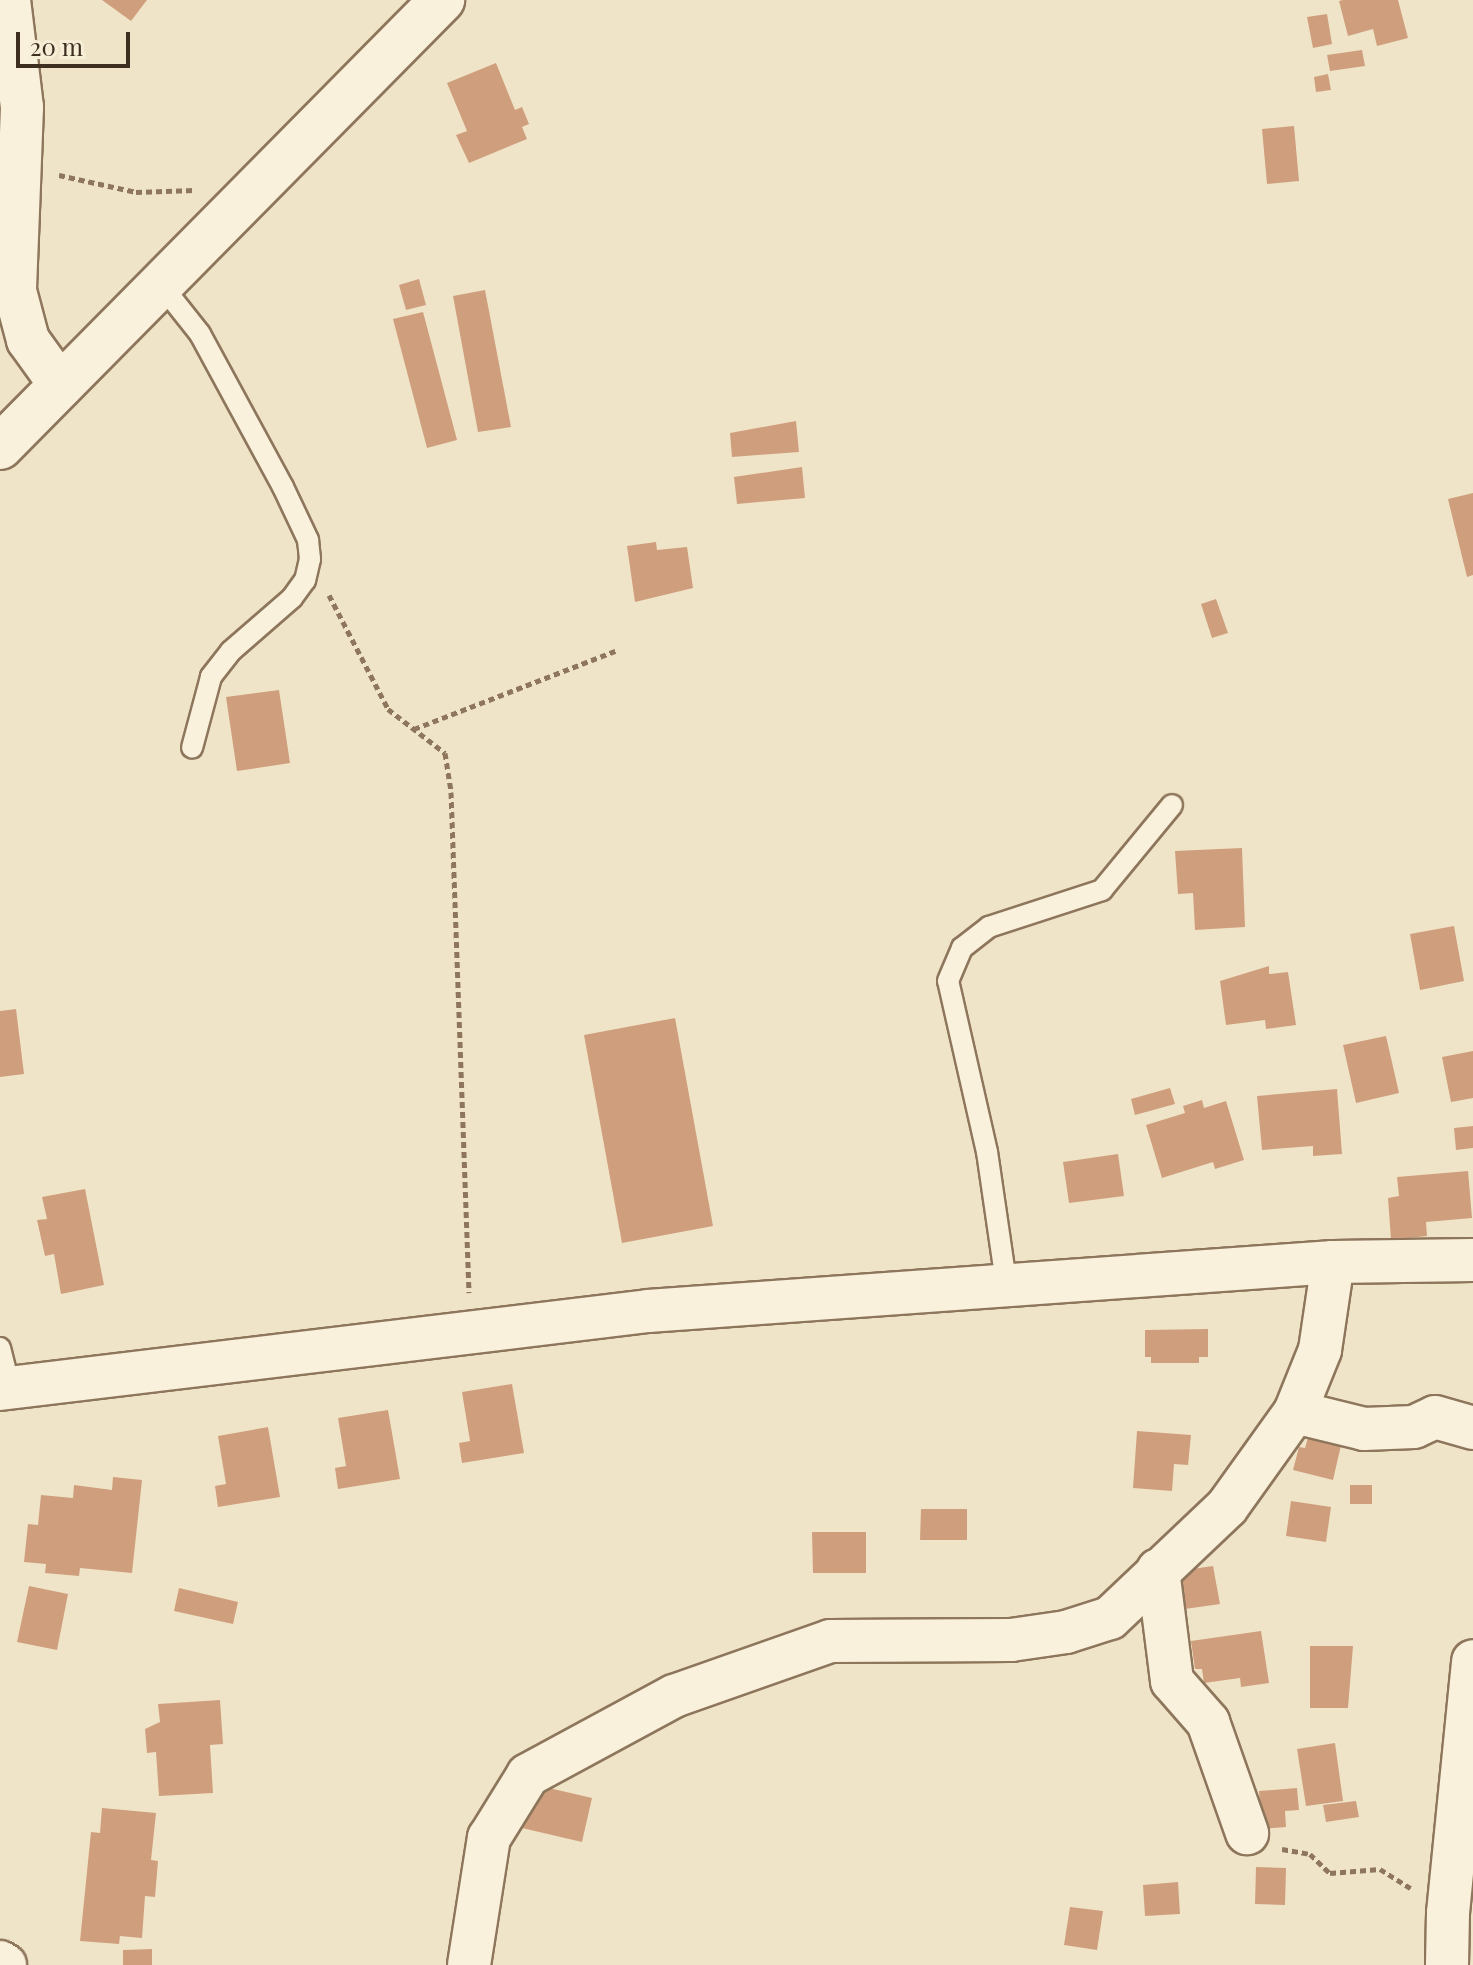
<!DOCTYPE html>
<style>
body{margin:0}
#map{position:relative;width:1473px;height:1965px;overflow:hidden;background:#f0e4c8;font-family:"Playfair Display",serif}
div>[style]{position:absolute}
.building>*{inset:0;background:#cf9f7d}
.path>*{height:5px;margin-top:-2.5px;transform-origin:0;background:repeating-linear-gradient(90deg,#8d765c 0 6px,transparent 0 10px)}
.roads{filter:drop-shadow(2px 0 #8d765c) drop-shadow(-2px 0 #8d765c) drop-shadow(0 2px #8d765c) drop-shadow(0 -2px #8d765c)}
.lane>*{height:20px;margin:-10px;padding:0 10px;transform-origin:10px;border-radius:10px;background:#faf1dc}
.street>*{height:42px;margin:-21px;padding:0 21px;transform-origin:21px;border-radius:21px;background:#faf1dc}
.secondary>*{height:44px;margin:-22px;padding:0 22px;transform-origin:22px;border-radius:22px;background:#faf1dc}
span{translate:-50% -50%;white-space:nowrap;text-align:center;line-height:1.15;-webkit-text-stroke:6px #f7eed8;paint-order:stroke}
.scale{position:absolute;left:16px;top:32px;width:114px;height:36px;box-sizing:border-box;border:4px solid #3d2e20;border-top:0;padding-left:10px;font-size:24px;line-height:28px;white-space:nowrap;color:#3d2e20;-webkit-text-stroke:6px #f7eed8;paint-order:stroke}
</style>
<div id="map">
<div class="building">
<i style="clip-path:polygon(102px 0,147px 0,131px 21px)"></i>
<i style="clip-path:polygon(1343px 0,1398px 0,1408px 38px,1377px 46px,1373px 29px,1348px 36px,1339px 1px)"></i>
<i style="clip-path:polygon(1327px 14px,1332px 44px,1313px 48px,1307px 17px)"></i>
<i style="clip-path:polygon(1362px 50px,1365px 66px,1330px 71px,1327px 55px)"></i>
<i style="clip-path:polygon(496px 63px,515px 110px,522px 107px,529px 124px,522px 127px,527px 139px,469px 163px,456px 135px,467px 131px,447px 83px)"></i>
<i style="clip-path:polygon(1328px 74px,1331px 90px,1316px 92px,1314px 77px)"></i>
<i style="clip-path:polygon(1294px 126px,1299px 181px,1267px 184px,1262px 129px)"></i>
<i style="clip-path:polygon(419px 279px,426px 305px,406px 310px,399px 285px)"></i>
<i style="clip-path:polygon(485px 290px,511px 427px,478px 432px,453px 296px)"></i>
<i style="clip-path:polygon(423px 312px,457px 440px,427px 448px,393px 319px)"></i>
<i style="clip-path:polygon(796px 421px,799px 452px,732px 457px,730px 433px)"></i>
<i style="clip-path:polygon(802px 467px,805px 498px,737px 504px,734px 477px)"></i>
<i style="clip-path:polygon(1473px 493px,1473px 575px,1467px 577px,1448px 499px)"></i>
<i style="clip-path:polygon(656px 542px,657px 550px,687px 547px,693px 588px,635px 602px,627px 546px)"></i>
<i style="clip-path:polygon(1216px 599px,1228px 633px,1212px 638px,1201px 604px)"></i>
<i style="clip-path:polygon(279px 690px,290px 763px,237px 771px,226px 697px)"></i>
<i style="clip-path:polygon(1242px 848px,1245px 927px,1195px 930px,1193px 893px,1178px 894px,1175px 851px)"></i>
<i style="clip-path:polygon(1454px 926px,1464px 981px,1420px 990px,1410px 934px)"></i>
<i style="clip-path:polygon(1269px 966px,1269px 974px,1288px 972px,1296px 1025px,1266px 1029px,1265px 1020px,1226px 1025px,1220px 981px)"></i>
<i style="clip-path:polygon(16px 1009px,24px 1074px,0 1077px,0 1011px)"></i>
<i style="clip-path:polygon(675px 1018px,713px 1226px,622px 1243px,584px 1035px)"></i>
<i style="clip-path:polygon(1386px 1036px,1399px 1093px,1356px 1103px,1343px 1045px)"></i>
<i style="clip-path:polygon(1473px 1051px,1473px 1098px,1451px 1102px,1442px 1057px)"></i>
<i style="clip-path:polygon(1170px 1088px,1175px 1104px,1135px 1115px,1131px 1099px)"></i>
<i style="clip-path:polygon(1337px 1089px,1342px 1154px,1313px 1156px,1313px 1146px,1262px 1150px,1257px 1096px)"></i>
<i style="clip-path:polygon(1202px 1100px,1204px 1108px,1226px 1101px,1244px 1160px,1215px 1169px,1213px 1162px,1162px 1178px,1146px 1125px,1185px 1113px,1183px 1106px)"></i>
<i style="clip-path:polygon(1473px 1126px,1473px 1148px,1456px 1150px,1454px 1128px)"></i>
<i style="clip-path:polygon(1118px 1154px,1124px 1196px,1069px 1203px,1063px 1162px)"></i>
<i style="clip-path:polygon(1468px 1171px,1472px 1218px,1426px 1222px,1427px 1236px,1391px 1240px,1388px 1198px,1399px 1196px,1397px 1177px)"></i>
<i style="clip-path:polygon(85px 1189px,104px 1285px,61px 1294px,54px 1254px,45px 1256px,37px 1220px,47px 1219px,42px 1197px)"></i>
<i style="clip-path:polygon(1208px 1329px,1208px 1357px,1199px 1357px,1199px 1363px,1151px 1363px,1151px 1357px,1145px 1357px,1145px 1330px)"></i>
<i style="clip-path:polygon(512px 1384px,524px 1453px,462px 1463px,459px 1443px,470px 1441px,462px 1392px)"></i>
<i style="clip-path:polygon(388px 1410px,400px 1479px,338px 1489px,335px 1468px,346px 1466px,338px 1418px)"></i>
<i style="clip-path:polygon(268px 1427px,280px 1497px,218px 1507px,215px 1486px,226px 1484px,218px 1436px)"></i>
<i style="clip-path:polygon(1137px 1431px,1191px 1435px,1188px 1465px,1174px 1464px,1172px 1491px,1133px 1488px)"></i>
<i style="clip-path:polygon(1309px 1434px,1342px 1441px,1333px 1480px,1293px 1470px,1299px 1447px,1305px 1448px)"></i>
<i style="clip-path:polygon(113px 1477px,142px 1480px,132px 1573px,80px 1568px,79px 1576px,45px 1573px,46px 1564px,24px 1562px,28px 1524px,38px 1525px,41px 1495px,73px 1498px,74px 1485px,112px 1490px)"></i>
<i style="clip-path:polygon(1350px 1485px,1372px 1485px,1372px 1504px,1350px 1504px)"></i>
<i style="clip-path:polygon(1291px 1501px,1331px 1507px,1326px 1542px,1286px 1536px)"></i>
<i style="clip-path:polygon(921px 1509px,967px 1509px,967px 1540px,920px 1540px)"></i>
<i style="clip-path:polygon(812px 1532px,866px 1532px,866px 1573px,813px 1573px)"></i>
<i style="clip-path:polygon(1213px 1566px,1220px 1604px,1178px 1610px,1172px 1572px)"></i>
<i style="clip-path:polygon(29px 1586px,68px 1594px,57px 1650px,17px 1642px)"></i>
<i style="clip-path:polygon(179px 1588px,238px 1602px,233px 1624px,174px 1611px)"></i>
<i style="clip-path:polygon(1261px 1631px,1269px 1683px,1241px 1687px,1240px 1678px,1204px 1683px,1202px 1669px,1195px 1669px,1191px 1641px)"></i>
<i style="clip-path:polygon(1310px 1646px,1353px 1646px,1348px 1708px,1310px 1708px)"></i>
<i style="clip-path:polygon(220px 1700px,223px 1744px,210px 1745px,213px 1793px,159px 1796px,156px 1752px,147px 1753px,145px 1729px,160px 1722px,158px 1704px)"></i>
<i style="clip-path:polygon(1335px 1743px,1343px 1801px,1306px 1806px,1297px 1749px)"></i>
<i style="clip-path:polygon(532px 1784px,592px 1798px,582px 1842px,522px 1828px)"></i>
<i style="clip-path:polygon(1297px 1788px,1299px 1810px,1285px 1811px,1286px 1827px,1262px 1829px,1259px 1791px)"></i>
<i style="clip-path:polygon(1356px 1801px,1359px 1817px,1326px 1822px,1323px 1805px)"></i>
<i style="clip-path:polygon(102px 1808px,156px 1813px,151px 1860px,158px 1861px,155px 1897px,145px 1896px,142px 1938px,120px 1936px,119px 1944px,80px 1941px,91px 1832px,100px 1833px)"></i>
<i style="clip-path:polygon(1256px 1867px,1286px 1868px,1285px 1905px,1255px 1904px)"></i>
<i style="clip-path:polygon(1178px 1882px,1180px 1914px,1145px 1916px,1143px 1885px)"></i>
<i style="clip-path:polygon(1070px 1907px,1103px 1911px,1097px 1950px,1064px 1945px)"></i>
<i style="clip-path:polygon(152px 1949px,152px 1965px,123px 1965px,123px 1950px)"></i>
</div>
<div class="path">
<i style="left:59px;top:175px;width:79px;rotate:12.4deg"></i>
<i style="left:136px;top:192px;width:59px;rotate:-1.9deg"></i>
<i style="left:329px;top:595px;width:128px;rotate:62.6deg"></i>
<i style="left:388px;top:709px;width:72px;rotate:37.7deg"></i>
<i style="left:445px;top:753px;width:39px;rotate:81deg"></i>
<i style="left:451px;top:792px;width:501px;rotate:87.94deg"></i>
<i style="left:414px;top:729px;width:216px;rotate:-21.2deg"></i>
<i style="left:1282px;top:1849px;width:28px;rotate:10deg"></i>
<i style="left:1310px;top:1854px;width:28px;rotate:44deg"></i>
<i style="left:1330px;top:1873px;width:50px;rotate:-4.6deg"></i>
<i style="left:1380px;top:1869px;width:36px;rotate:32deg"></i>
</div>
<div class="roads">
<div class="lane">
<i style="left:162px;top:286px;width:61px;rotate:51.6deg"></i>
<i style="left:200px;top:334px;width:174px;rotate:61.5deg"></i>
<i style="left:283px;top:487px;width:59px;rotate:64.7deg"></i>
<i style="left:308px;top:540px;width:19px;rotate:84deg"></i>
<i style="left:310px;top:559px;width:22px;rotate:103deg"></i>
<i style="left:305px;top:580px;width:22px;rotate:126deg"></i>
<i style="left:292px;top:598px;width:81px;rotate:139deg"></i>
<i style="left:231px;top:651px;width:33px;rotate:128deg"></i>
<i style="left:211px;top:677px;width:73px;rotate:105deg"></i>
<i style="left:1006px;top:1282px;width:131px;rotate:-98.3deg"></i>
<i style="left:987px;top:1152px;width:175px;rotate:-102.8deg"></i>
<i style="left:948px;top:981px;width:36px;rotate:-67deg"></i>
<i style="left:962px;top:948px;width:34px;rotate:-38deg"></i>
<i style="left:989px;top:927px;width:119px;rotate:-18.1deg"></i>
<i style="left:1102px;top:890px;width:110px;rotate:-50.5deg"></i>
<i style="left:0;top:1348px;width:41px;rotate:76deg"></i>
</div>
<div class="street">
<i style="left:9px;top:0;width:108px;rotate:83.1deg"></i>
<i style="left:22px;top:107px;width:184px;rotate:92.2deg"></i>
<i style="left:15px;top:291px;width:51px;rotate:75.1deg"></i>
<i style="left:28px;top:340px;width:57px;rotate:54.3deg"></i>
<i style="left:0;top:1389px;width:653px;rotate:-6.86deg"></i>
<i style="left:648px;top:1311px;width:687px;rotate:-4.09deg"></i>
<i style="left:1333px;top:1262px;width:140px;rotate:-0.8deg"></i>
<i style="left:1295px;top:1412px;width:71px;rotate:13.8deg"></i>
<i style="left:1364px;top:1429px;width:50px;rotate:-2.3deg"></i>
<i style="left:1414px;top:1427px;width:23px;rotate:-25deg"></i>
<i style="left:1435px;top:1417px;width:40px;rotate:16deg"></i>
<i style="left:1158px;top:1570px;width:112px;rotate:82.8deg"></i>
<i style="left:1172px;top:1681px;width:55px;rotate:48.7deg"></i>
<i style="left:1208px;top:1722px;width:118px;rotate:70.6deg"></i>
<i style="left:0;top:1962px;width:6px;rotate:31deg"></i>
<i style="left:469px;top:1965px;width:129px;rotate:-81.1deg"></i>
<i style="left:489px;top:1838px;width:74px;rotate:-58.2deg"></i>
<i style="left:528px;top:1775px;width:166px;rotate:-28.4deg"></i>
<i style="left:674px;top:1696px;width:165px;rotate:-19.4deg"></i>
<i style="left:830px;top:1641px;width:181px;rotate:-0.3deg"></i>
<i style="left:1011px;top:1640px;width:56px;rotate:-8.3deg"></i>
<i style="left:1066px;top:1632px;width:46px;rotate:-17.7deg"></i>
<i style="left:1110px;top:1618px;width:161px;rotate:-43.5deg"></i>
<i style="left:1227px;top:1507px;width:117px;rotate:-54.4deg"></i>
<i style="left:1295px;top:1412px;width:67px;rotate:-68deg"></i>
<i style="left:1320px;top:1350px;width:89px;rotate:-81.6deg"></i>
<i style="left:1447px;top:1965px;width:52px;rotate:-88.9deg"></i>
<i style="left:1448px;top:1913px;width:253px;rotate:-84.3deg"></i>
</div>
<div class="secondary">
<i style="left:0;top:447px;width:629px;rotate:-45.32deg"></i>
</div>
</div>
<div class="scale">20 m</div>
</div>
